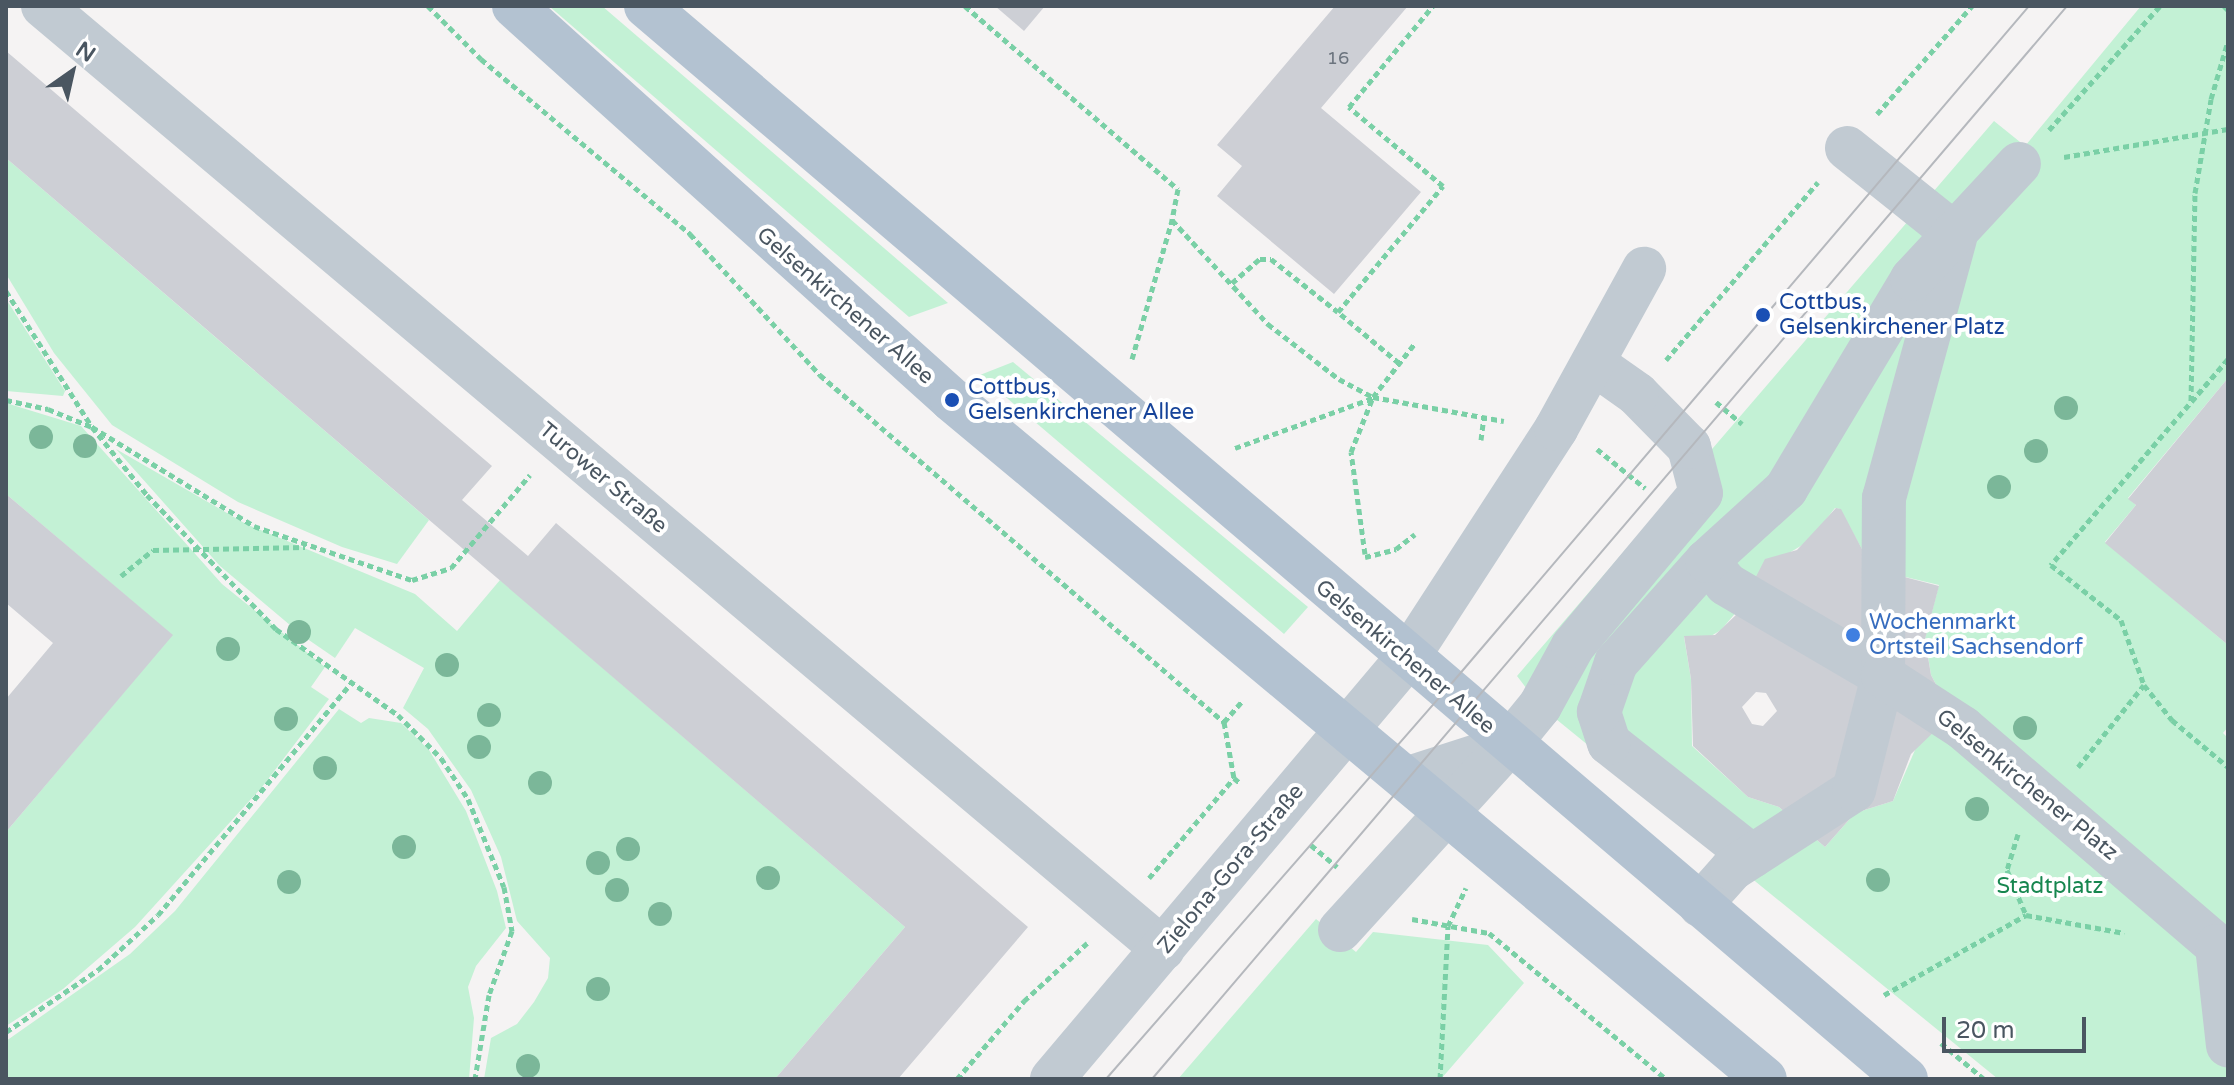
<!DOCTYPE html>
<meta charset="utf-8">
<style>
body{margin:0}
#map{position:relative;width:2234px;height:1085px;overflow:hidden;background:#f5f3f3;font-family:"Varela Round",sans-serif}
div>[style]{position:absolute}
.green>*{inset:0;background:#c3f1d5}
.building>*{inset:0;background:#cdcfd5}
.path>*{height:5px;margin-top:-2.5px;transform-origin:0;background:repeating-linear-gradient(90deg,#7ad0a6 0 6px,transparent 0 10px)}
.minor>*{height:44px;margin:-22px;padding:0 22px;transform-origin:22px;border-radius:22px;background:#c1cad2}
.major>*{height:44px;margin:-22px;padding:0 22px;transform-origin:22px;border-radius:22px;background:#b3c2d1}
.tram>*{height:2px;margin:-1px;padding:0 1px;transform-origin:1px;border-radius:1px;background:#b5b8bd}
.trees>*{width:24px;height:24px;margin:-12px;border-radius:50%;background:#7bb799}
.dots>*{width:22px;height:22px;translate:-50% -50%;box-sizing:border-box;border:4px solid #fff;border-radius:50%}
span{translate:-50% -50%;white-space:nowrap;text-align:center;line-height:1.15;-webkit-text-stroke:8px #fff;paint-order:stroke}
.number-label{font-size:18px;color:#6b747e}
.number-label span{-webkit-text-stroke-width:0}
.transit-label{font-size:22px;color:#164399}
.left{translate:0 -50%;text-align:left}
.street-label{font-size:22px;color:#4a5661}
.shop-label{font-size:22px;color:#366cbe}
.park-label{font-size:22px;color:#17864f}
.frame{position:absolute;inset:0;border:8px solid #4a5661;pointer-events:none}
.north{position:absolute;left:32px;top:32px;width:80px;height:80px;-webkit-text-stroke:6px #fff;paint-order:stroke;rotate:34deg;font-size:22px;font-weight:700;line-height:32px;text-align:center;color:#4a5661}
.north::after{content:'';display:block;margin:auto;width:28px;height:36px;background:#4a5661;clip-path:polygon(50% 0,100% 100%,50% 72%,0 100%)}
.scale{position:absolute;left:1942px;top:1017px;width:144px;height:36px;box-sizing:border-box;border:4px solid #4a5661;border-top:0;padding-left:10px;font-size:24px;line-height:28px;white-space:nowrap;color:#4a5661;-webkit-text-stroke:6px #fff;paint-order:stroke}
</style>
<div id="map">
<div class="green">
<i style="clip-path:polygon(549px 6px,602px 6px,948px 303px,909px 317px)"></i>
<i style="clip-path:polygon(evenodd,2141px 6px,2228px 6px,2228px 378px,2128px 498px,2136px 505px,2105px 542px,2228px 645px,2228px 727px,2223px 733px,2228px 738px,2228px 1079px,1998px 1079px,1540px 706px,1517px 676px,1994px 121px,2025px 146px,2141px 6px,1835px 508px,1840px 509px,1865px 555px,1893px 574px,1939px 585px,1925px 638px,1931px 675px,1940px 692px,1893px 801px,1855px 813px,1825px 847px,1779px 807px,1748px 797px,1692px 746px,1691px 679px,1684px 637px,1706px 639px,1721px 630px,1784px 556px,1809px 541px,1835px 508px)"></i>
<i style="clip-path:polygon(6px 158px,429px 520px,397px 564px,342px 547px,238px 502px,112px 425px,54px 353px,6px 274px)"></i>
<i style="clip-path:polygon(6px 299px,65px 391px,63px 396px,6px 391px)"></i>
<i style="clip-path:polygon(1013px 362px,1308px 607px,1284px 634px,980px 375px)"></i>
<i style="clip-path:polygon(6px 403px,81px 426px,222px 584px,325px 667px,311px 687px,329px 699px,262px 787px,135px 927px,63px 989px,6px 1026px,6px 832px,172px 635px,6px 494px)"></i>
<i style="clip-path:polygon(116px 449px,246px 524px,415px 594px,457px 631px,500px 580px,905px 927px,775px 1079px,484px 1079px,491px 1038px,517px 1024px,534px 1002px,548px 978px,550px 958px,517px 921px,501px 857px,471px 790px,428px 729px,403px 708px,424px 668px,355px 628px,335px 658px,303px 636px,220px 566px)"></i>
<i style="clip-path:polygon(339px 709px,361px 723px,369px 718px,401px 723px,429px 750px,466px 811px,497px 891px,506px 928px,476px 966px,468px 987px,474px 1018px,469px 1079px,6px 1079px,6px 1041px,130px 954px,175px 911px)"></i>
<i style="clip-path:polygon(1316px 919px,1356px 952px,1373px 932px,1488px 945px,1524px 983px,1441px 1079px,1178px 1079px)"></i>
</div>
<div class="building">
<i style="clip-path:polygon(995px 6px,1045px 6px,1024px 31px)"></i>
<i style="clip-path:polygon(1335px 6px,1408px 6px,1321px 108px,1421px 192px,1334px 294px,1217px 196px,1242px 166px,1217px 145px)"></i>
<i style="clip-path:polygon(6px 51px,492px 466px,462px 500px,528px 556px,556px 523px,1028px 927px,898px 1079px,775px 1079px,905px 927px,6px 158px)"></i>
<i style="clip-path:polygon(2228px 378px,2228px 645px,2105px 543px,2136px 505px,2128px 499px)"></i>
<i style="clip-path:polygon(6px 494px,173px 635px,6px 832px,6px 699px,53px 643px,6px 603px)"></i>
<i style="clip-path:polygon(evenodd,1836px 508px,1841px 509px,1865px 555px,1893px 574px,1939px 586px,1925px 639px,1931px 675px,1940px 692px,1939px 727px,1911px 754px,1893px 801px,1855px 813px,1825px 847px,1779px 807px,1748px 797px,1693px 746px,1691px 679px,1684px 636px,1715px 635px,1737px 614px,1765px 559px,1797px 550px,1836px 508px,1756px 692px,1766px 693px,1777px 711px,1763px 726px,1752px 724px,1742px 707px,1756px 692px)"></i>
</div>
<div class="path">
<i style="left:428px;top:6px;width:75px;rotate:45deg"></i>
<i style="left:481px;top:59px;width:273px;rotate:39.9deg"></i>
<i style="left:690px;top:234px;width:192px;rotate:47.3deg"></i>
<i style="left:820px;top:375px;width:533px;rotate:40.66deg"></i>
<i style="left:1224px;top:722px;width:57px;rotate:79.9deg"></i>
<i style="left:1234px;top:778px;width:8px;rotate:40deg"></i>
<i style="left:965px;top:6px;width:281px;rotate:40.7deg"></i>
<i style="left:1178px;top:189px;width:32px;rotate:101deg"></i>
<i style="left:1172px;top:220px;width:142px;rotate:47.3deg"></i>
<i style="left:1268px;top:324px;width:90px;rotate:37.8deg"></i>
<i style="left:1339px;top:379px;width:38px;rotate:28deg"></i>
<i style="left:1373px;top:397px;width:133px;rotate:10.4deg"></i>
<i style="left:2224px;top:6px;width:6px;rotate:45deg"></i>
<i style="left:1877px;top:114px;width:144px;rotate:-48.7deg"></i>
<i style="left:2049px;top:130px;width:166px;rotate:-48.2deg"></i>
<i style="left:2064px;top:157px;width:166px;rotate:-9.7deg"></i>
<i style="left:1232px;top:283px;width:37px;rotate:-41deg"></i>
<i style="left:1260px;top:259px;width:11px"></i>
<i style="left:1271px;top:259px;width:85px;rotate:38.3deg"></i>
<i style="left:6px;top:291px;width:161px;rotate:57.7deg"></i>
<i style="left:92px;top:427px;width:87px;rotate:51deg"></i>
<i style="left:147px;top:495px;width:186px;rotate:46.1deg"></i>
<i style="left:276px;top:629px;width:149px;rotate:35.2deg"></i>
<i style="left:398px;top:715px;width:61px;rotate:45deg"></i>
<i style="left:441px;top:758px;width:49px;rotate:56.6deg"></i>
<i style="left:468px;top:799px;width:95px;rotate:67.8deg"></i>
<i style="left:504px;top:887px;width:45px;rotate:79.7deg"></i>
<i style="left:512px;top:931px;width:68px;rotate:109.8deg"></i>
<i style="left:489px;top:995px;width:85px;rotate:99.5deg"></i>
<i style="left:1132px;top:359px;width:145px;rotate:-73.9deg"></i>
<i style="left:2228px;top:359px;width:272px;rotate:130.7deg"></i>
<i style="left:2051px;top:565px;width:89px;rotate:38.2deg"></i>
<i style="left:2121px;top:620px;width:69px;rotate:70.5deg"></i>
<i style="left:2144px;top:685px;width:45px;rotate:51.3deg"></i>
<i style="left:2172px;top:720px;width:73px;rotate:40deg"></i>
<i style="left:1666px;top:360px;width:234px;rotate:-49.5deg"></i>
<i style="left:1399px;top:363px;width:80px;rotate:-140.1deg"></i>
<i style="left:1338px;top:312px;width:164px;rotate:-50.2deg"></i>
<i style="left:1443px;top:186px;width:123px;rotate:-140deg"></i>
<i style="left:1349px;top:107px;width:131px;rotate:-50.3deg"></i>
<i style="left:6px;top:400px;width:43px;rotate:12.1deg"></i>
<i style="left:48px;top:409px;width:48px;rotate:22.2deg"></i>
<i style="left:92px;top:427px;width:190px;rotate:31.4deg"></i>
<i style="left:254px;top:526px;width:167px;rotate:18.9deg"></i>
<i style="left:412px;top:580px;width:41px;rotate:-17.1deg"></i>
<i style="left:451px;top:568px;width:122px;rotate:-49.7deg"></i>
<i style="left:2191px;top:401px;width:208px;rotate:-88.9deg"></i>
<i style="left:2195px;top:193px;width:95px;rotate:-80.3deg"></i>
<i style="left:2211px;top:99px;width:60px;rotate:-73.7deg"></i>
<i style="left:1716px;top:402px;width:34px;rotate:40deg"></i>
<i style="left:1481px;top:440px;width:23px;rotate:-83deg"></i>
<i style="left:1235px;top:448px;width:147px;rotate:-19.9deg"></i>
<i style="left:1597px;top:449px;width:62px;rotate:39.1deg"></i>
<i style="left:1365px;top:554px;width:103px;rotate:-97.8deg"></i>
<i style="left:1351px;top:452px;width:59px;rotate:-68.2deg"></i>
<i style="left:1373px;top:397px;width:68px;rotate:-52.1deg"></i>
<i style="left:1365px;top:557px;width:32px;rotate:-14deg"></i>
<i style="left:1396px;top:549px;width:24px;rotate:-38deg"></i>
<i style="left:121px;top:576px;width:41px;rotate:-39.1deg"></i>
<i style="left:153px;top:550px;width:152px;rotate:-1.1deg"></i>
<i style="left:1224px;top:722px;width:28px;rotate:-49deg"></i>
<i style="left:2078px;top:767px;width:105px;rotate:-51.2deg"></i>
<i style="left:2018px;top:834px;width:38px;rotate:107deg"></i>
<i style="left:2007px;top:870px;width:49px;rotate:67.1deg"></i>
<i style="left:1311px;top:845px;width:34px;rotate:40deg"></i>
<i style="left:1149px;top:878px;width:131px;rotate:-49.6deg"></i>
<i style="left:1412px;top:919px;width:78px;rotate:10.3deg"></i>
<i style="left:1489px;top:933px;width:229px;rotate:39.5deg"></i>
<i style="left:1884px;top:995px;width:163px;rotate:-29.4deg"></i>
<i style="left:2026px;top:915px;width:100px;rotate:10.4deg"></i>
<i style="left:6px;top:1032px;width:111px;rotate:-34deg"></i>
<i style="left:98px;top:970px;width:81px;rotate:-42.5deg"></i>
<i style="left:158px;top:915px;width:303px;rotate:-50.2deg"></i>
<i style="left:1941px;top:1043px;width:56px;rotate:39.9deg"></i>
<i style="left:957px;top:1079px;width:103px;rotate:-49.3deg"></i>
<i style="left:1024px;top:1001px;width:86px;rotate:-42.6deg"></i>
<i style="left:1440px;top:1079px;width:153px;rotate:-87deg"></i>
<i style="left:1448px;top:926px;width:42px;rotate:-64.7deg"></i>
</div>
<div class="minor">
<i style="left:43px;top:6px;width:1464px;rotate:40.1deg"></i>
<i style="left:1847px;top:148px;width:139px;rotate:38.6deg"></i>
<i style="left:1707px;top:561px;width:30px;rotate:50deg"></i>
<i style="left:1726px;top:584px;width:182px;rotate:30.4deg"></i>
<i style="left:1883px;top:676px;width:178px;rotate:-89.7deg"></i>
<i style="left:1884px;top:498px;width:269px;rotate:-74.7deg"></i>
<i style="left:1409px;top:778px;width:98px;rotate:-17.9deg"></i>
<i style="left:1752px;top:856px;width:182px;rotate:-141.7deg"></i>
<i style="left:1609px;top:743px;width:33px;rotate:-108deg"></i>
<i style="left:1599px;top:712px;width:52px;rotate:-70.9deg"></i>
<i style="left:1616px;top:663px;width:137px;rotate:-48.3deg"></i>
<i style="left:1707px;top:561px;width:107px;rotate:-42.3deg"></i>
<i style="left:1786px;top:489px;width:245px;rotate:-59deg"></i>
<i style="left:1912px;top:279px;width:157px;rotate:-47.1deg"></i>
<i style="left:1700px;top:905px;width:48px;rotate:-48.4deg"></i>
<i style="left:1732px;top:869px;width:145px;rotate:-32.9deg"></i>
<i style="left:1854px;top:790px;width:118px;rotate:-75.7deg"></i>
<i style="left:1883px;top:676px;width:95px;rotate:33deg"></i>
<i style="left:1963px;top:728px;width:335px;rotate:40.6deg"></i>
<i style="left:2217px;top:946px;width:100px;rotate:83.7deg"></i>
<i style="left:1340px;top:930px;width:251px;rotate:-47.7deg"></i>
<i style="left:1509px;top:744px;width:49px;rotate:-50.8deg"></i>
<i style="left:1540px;top:706px;width:68px;rotate:-61.2deg"></i>
<i style="left:1573px;top:646px;width:199px;rotate:-50.1deg"></i>
<i style="left:1701px;top:493px;width:48px;rotate:-104.6deg"></i>
<i style="left:1689px;top:447px;width:74px;rotate:-134.5deg"></i>
<i style="left:1637px;top:394px;width:54px;rotate:-144.8deg"></i>
<i style="left:1052px;top:1079px;width:552px;rotate:-49.85deg"></i>
<i style="left:1408px;top:657px;width:272px;rotate:-57deg"></i>
<i style="left:1556px;top:429px;width:183px;rotate:-61.2deg"></i>
</div>
<div class="major">
<i style="left:514px;top:6px;width:589px;rotate:41.97deg"></i>
<i style="left:952px;top:400px;width:1059px;rotate:39.87deg"></i>
<i style="left:646px;top:6px;width:1655px;rotate:40.42deg"></i>
</div>
<div class="tram">
<i style="left:1106px;top:1079px;width:517px;rotate:-48.85deg"></i>
<i style="left:1446px;top:690px;width:899px;rotate:-49.56deg"></i>
<i style="left:1152px;top:1079px;width:1410px;rotate:-49.54deg"></i>
</div>
<div class="trees">
<i style="left:2066px;top:408px"></i>
<i style="left:41px;top:437px"></i>
<i style="left:85px;top:446px"></i>
<i style="left:2036px;top:451px"></i>
<i style="left:1999px;top:487px"></i>
<i style="left:299px;top:632px"></i>
<i style="left:228px;top:649px"></i>
<i style="left:447px;top:665px"></i>
<i style="left:489px;top:715px"></i>
<i style="left:286px;top:719px"></i>
<i style="left:2025px;top:728px"></i>
<i style="left:479px;top:747px"></i>
<i style="left:325px;top:768px"></i>
<i style="left:540px;top:783px"></i>
<i style="left:1977px;top:809px"></i>
<i style="left:404px;top:847px"></i>
<i style="left:628px;top:849px"></i>
<i style="left:598px;top:863px"></i>
<i style="left:768px;top:878px"></i>
<i style="left:1878px;top:880px"></i>
<i style="left:289px;top:882px"></i>
<i style="left:617px;top:890px"></i>
<i style="left:660px;top:914px"></i>
<i style="left:598px;top:989px"></i>
<i style="left:528px;top:1066px"></i>
</div>
<div class="dots">
<i style="left:1763px;top:315px;background:#1a4fb4"></i>
<i style="left:952px;top:400px;background:#1a4fb4"></i>
<i style="left:1853px;top:635px;background:#3f7fe0"></i>
</div>
<div class="number-label">
<span style="left:1338px;top:58px">16</span>
</div>
<div class="transit-label">
<span class="left" style="left:1779px;top:315px">Cottbus,<br>Gelsenkirchener Platz</span>
<span class="left" style="left:968px;top:400px">Cottbus,<br>Gelsenkirchener Allee</span>
</div>
<div class="street-label">
<span style="left:845px;top:306px;rotate:41deg">Gelsenkirchener Allee</span>
<span style="left:603px;top:478px;rotate:40deg">Turower Straße</span>
<span style="left:1405px;top:657px;rotate:40deg">Gelsenkirchener Allee</span>
<span style="left:2027px;top:785px;rotate:39deg">Gelsenkirchener Platz</span>
<span style="left:1231px;top:869px;rotate:-50deg">Zielona-Gora-Straße</span>
</div>
<div class="shop-label">
<span class="left" style="left:1869px;top:635px">Wochenmarkt<br>Ortsteil Sachsendorf</span>
</div>
<div class="park-label">
<span style="left:2050px;top:887px">Stadtplatz</span>
</div>
<div class="frame"></div>
<div class="north">N</div>
<div class="scale">20 m</div>
</div>
